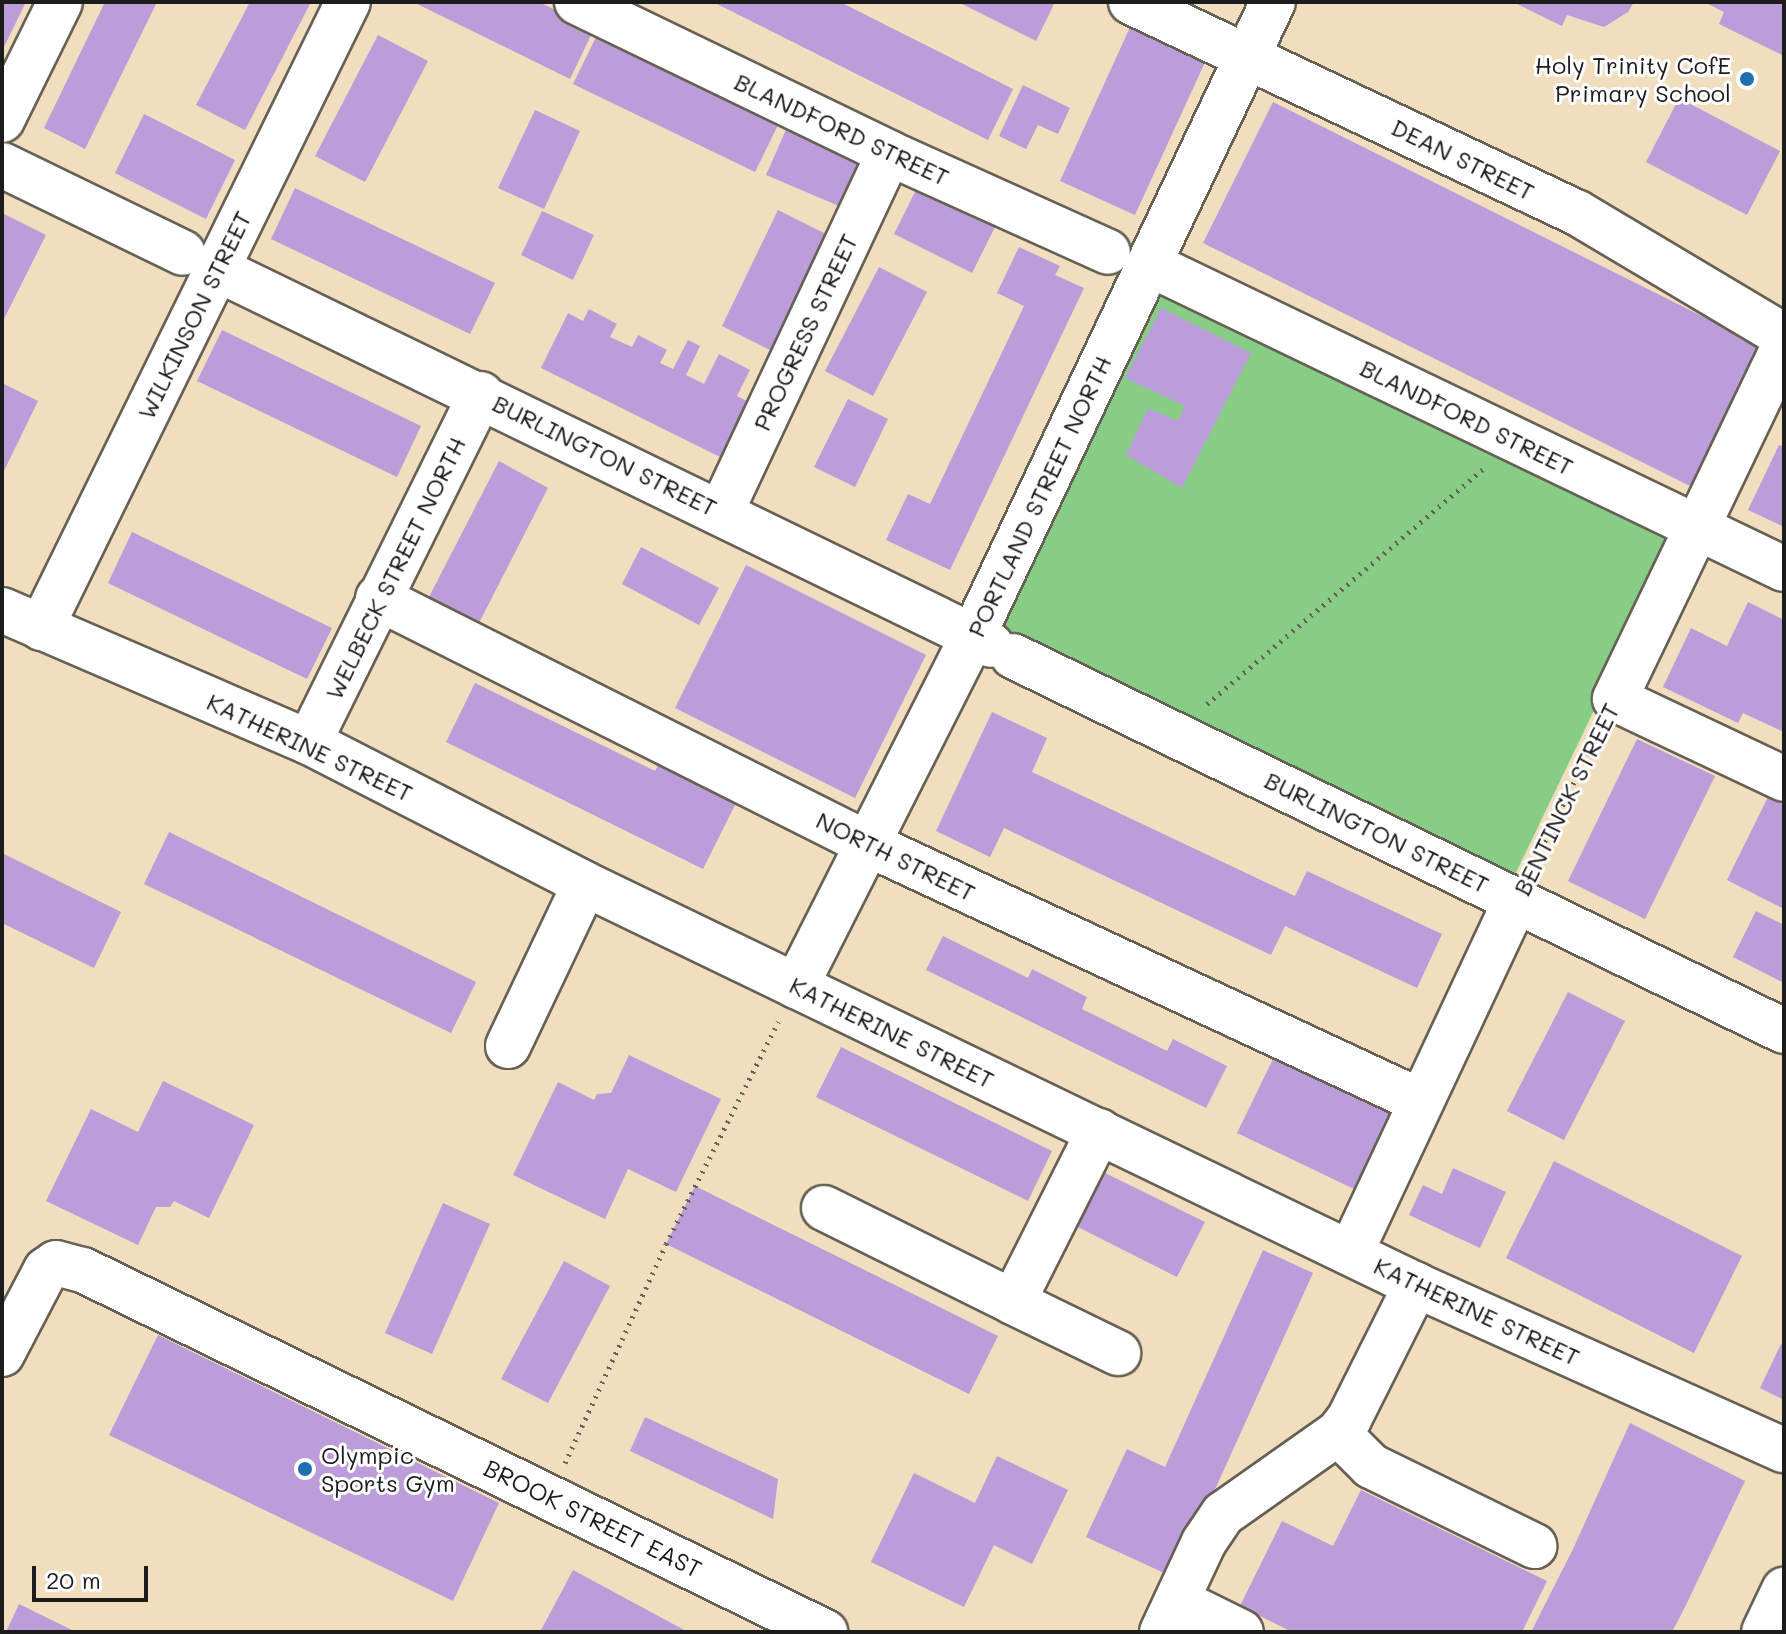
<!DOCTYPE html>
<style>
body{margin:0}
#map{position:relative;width:1786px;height:1634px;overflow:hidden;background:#f0debf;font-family:Mali,sans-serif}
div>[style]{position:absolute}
.green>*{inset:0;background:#88cd86}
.building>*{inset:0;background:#ba9dd9}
.path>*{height:5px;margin-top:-2.5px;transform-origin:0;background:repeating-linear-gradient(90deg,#666055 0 2px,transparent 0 8px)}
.roads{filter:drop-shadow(2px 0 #666055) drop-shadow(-2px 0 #666055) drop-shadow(0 2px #666055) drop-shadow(0 -2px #666055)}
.minor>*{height:44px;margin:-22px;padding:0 22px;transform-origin:22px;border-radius:22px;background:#fff}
.highway>*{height:44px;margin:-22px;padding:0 22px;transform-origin:22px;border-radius:22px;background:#fff}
.dots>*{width:22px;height:22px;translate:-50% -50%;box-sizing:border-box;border:4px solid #fff;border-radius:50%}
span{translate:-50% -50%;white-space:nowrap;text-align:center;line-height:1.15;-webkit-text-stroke:6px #fff;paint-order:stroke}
.poi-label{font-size:24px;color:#1c1c1c}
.right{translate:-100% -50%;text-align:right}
.left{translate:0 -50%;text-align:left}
.street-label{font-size:24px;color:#1c1c1c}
.frame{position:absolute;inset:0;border:4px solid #1c1c1c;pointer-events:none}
.scale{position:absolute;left:32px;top:1566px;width:116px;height:36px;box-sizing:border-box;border:4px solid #1c1c1c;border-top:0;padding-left:10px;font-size:24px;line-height:28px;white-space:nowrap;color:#1c1c1c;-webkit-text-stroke:6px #fff;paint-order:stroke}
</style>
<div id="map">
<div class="green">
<i style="clip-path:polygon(1153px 278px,1679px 534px,1510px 885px,977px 626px)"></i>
</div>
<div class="building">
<i style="clip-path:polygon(2px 2px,26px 2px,2px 51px)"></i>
<i style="clip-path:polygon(105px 2px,157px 2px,85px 149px,44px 128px)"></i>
<i style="clip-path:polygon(250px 2px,311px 2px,245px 130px,196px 105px)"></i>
<i style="clip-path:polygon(413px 2px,539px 2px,594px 29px,570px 79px)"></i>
<i style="clip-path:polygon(713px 2px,840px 2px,1013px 89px,988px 140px)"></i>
<i style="clip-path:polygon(958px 2px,1055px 2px,1036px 41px)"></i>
<i style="clip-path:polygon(1513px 2px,1634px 2px,1628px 12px,1604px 27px,1567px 15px,1562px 26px)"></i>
<i style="clip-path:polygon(1704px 2px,1784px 2px,1784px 56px,1719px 24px,1724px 12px)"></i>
<i style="clip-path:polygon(1131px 25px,1206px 60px,1135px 215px,1060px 181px)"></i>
<i style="clip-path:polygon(378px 35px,428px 61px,365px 182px,315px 156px)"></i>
<i style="clip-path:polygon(597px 35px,779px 123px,755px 172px,573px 84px)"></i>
<i style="clip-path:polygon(1023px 85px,1070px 108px,1058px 134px,1038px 125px,1026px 149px,999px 136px)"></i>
<i style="clip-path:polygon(1679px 98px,1780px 151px,1747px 215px,1646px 162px)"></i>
<i style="clip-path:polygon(1273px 102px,1762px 346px,1692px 487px,1203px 243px)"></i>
<i style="clip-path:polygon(535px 110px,580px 131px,544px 209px,498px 188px)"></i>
<i style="clip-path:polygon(144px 114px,235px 160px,206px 219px,115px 173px)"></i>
<i style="clip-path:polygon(789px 123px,861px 155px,839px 206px,766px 175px)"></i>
<i style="clip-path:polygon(919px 184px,997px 223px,972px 273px,894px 234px)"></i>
<i style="clip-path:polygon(295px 188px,495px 283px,470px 334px,271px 239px)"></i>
<i style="clip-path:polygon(778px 210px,826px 234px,770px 350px,722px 326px)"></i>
<i style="clip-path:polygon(542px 211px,594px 235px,573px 280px,521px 255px)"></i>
<i style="clip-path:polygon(2px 213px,46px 235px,2px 323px)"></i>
<i style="clip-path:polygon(1019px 247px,1060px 266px,1055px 275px,1084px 288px,950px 570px,886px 540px,908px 494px,930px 504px,1024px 306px,997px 293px)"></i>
<i style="clip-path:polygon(879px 267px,927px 292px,873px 396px,825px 371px)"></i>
<i style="clip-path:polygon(1161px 308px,1251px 353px,1182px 488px,1126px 455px,1148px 408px,1178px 421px,1185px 406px,1125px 378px)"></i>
<i style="clip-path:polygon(589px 309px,617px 324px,610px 337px,632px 347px,638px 335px,667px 350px,660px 363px,673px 369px,688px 340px,700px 346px,686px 375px,704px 384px,719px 354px,750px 370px,737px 396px,749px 402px,722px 458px,541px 368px,568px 313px,583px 321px)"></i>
<i style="clip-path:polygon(222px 330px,421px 426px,397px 477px,197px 381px)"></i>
<i style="clip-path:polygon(2px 383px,38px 401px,2px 475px)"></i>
<i style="clip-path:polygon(848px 399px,888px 419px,855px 487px,814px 467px)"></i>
<i style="clip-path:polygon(1779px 445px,1784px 447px,1784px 527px,1748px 510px)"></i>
<i style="clip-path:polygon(499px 461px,548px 488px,479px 623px,429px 597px)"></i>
<i style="clip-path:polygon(132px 532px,332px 628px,307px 679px,108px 583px)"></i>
<i style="clip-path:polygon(641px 547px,719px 588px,699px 625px,622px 584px)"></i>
<i style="clip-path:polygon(746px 565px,926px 655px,855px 798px,675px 708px)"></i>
<i style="clip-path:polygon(1748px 602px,1784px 620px,1784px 732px,1743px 713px,1738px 723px,1663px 687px,1691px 628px,1727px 646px)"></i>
<i style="clip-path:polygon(475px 683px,655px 771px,662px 757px,740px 795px,703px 869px,446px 742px)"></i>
<i style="clip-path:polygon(992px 712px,1047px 738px,1032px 772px,1295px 896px,1307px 871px,1442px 934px,1417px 988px,1285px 926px,1271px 955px,1004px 828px,990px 857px,936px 831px)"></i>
<i style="clip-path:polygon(1637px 739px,1715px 776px,1645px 919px,1568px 881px)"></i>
<i style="clip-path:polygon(1768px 797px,1784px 805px,1784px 909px,1727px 880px)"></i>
<i style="clip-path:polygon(169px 832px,476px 982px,451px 1033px,144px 884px)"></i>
<i style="clip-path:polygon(2px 853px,121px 912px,94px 968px,2px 923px)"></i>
<i style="clip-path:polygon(1756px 911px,1784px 925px,1784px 983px,1733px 957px)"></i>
<i style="clip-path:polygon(943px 936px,1028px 978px,1032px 969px,1087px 997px,1082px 1009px,1167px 1051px,1173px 1039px,1227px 1066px,1206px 1108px,926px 970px)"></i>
<i style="clip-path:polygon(1568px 992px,1625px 1021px,1564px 1140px,1507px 1111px)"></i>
<i style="clip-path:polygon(841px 1047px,1052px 1151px,1028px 1201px,816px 1097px)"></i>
<i style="clip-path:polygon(1276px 1053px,1392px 1110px,1354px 1189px,1237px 1133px)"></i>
<i style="clip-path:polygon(629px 1055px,721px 1099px,676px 1192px,628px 1169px,605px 1219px,513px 1175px,558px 1082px,594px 1100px,597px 1094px,611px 1093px)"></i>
<i style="clip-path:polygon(163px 1081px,254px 1125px,209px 1218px,174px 1201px,170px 1207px,156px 1207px,138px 1245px,46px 1201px,91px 1109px,138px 1132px)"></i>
<i style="clip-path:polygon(1554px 1161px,1742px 1256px,1694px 1353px,1506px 1258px)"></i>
<i style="clip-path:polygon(1095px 1168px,1205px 1222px,1177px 1277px,1068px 1222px)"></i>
<i style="clip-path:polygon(1453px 1168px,1506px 1192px,1480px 1248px,1409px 1215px,1423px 1185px,1442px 1194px)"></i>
<i style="clip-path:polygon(695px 1186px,998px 1336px,969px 1394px,666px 1244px)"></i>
<i style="clip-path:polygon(443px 1203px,490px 1224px,432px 1354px,385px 1333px)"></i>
<i style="clip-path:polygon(1263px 1250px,1313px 1273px,1175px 1578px,1086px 1537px,1127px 1449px,1165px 1467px)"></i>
<i style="clip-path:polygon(564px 1261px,610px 1286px,548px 1403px,501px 1379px)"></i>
<i style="clip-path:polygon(158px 1335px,499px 1503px,453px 1601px,109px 1435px)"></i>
<i style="clip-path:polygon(1781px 1344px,1784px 1346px,1784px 1400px,1760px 1388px)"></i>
<i style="clip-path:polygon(645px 1417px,778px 1479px,773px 1519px,630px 1451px)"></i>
<i style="clip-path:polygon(1630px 1423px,1745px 1481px,1686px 1605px,1672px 1632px,1531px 1632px,1573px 1549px)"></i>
<i style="clip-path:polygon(997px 1456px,1068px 1490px,1032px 1564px,994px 1545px,964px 1607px,871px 1562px,914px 1473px,975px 1503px)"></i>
<i style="clip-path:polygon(1361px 1490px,1547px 1581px,1522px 1632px,1292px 1632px,1240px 1606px,1282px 1521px,1333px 1546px)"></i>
<i style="clip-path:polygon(573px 1570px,688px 1632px,540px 1632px)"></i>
<i style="clip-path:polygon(19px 1604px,76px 1632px,6px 1632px)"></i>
</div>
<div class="path">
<i style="left:1207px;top:704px;width:362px;rotate:-40.4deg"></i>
<i style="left:1534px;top:863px;width:142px;rotate:-63.6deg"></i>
<i style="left:565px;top:1463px;width:241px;rotate:-65.2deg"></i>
<i style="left:666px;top:1244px;width:249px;rotate:-63.2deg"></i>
</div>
<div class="roads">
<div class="minor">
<i style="left:577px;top:2px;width:347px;rotate:25.8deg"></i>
<i style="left:889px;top:153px;width:240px;rotate:24.3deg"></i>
<i style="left:1131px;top:2px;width:492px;rotate:25.3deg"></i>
<i style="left:1576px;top:212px;width:242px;rotate:30.8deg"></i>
<i style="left:2px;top:120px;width:131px;rotate:-63.8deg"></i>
<i style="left:2px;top:165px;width:201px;rotate:25.9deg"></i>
<i style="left:1149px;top:264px;width:704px;rotate:25.66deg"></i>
<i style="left:217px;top:269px;width:860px;rotate:25.91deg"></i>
<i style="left:1784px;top:346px;width:391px;rotate:115.6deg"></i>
<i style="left:1615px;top:699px;width:187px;rotate:25.3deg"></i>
<i style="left:721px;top:512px;width:396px;rotate:-64.9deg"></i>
<i style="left:378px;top:598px;width:548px;rotate:26.66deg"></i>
<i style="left:868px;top:844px;width:609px;rotate:24.97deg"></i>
<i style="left:2px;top:610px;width:334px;rotate:23.3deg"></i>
<i style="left:309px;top:742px;width:310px;rotate:27.2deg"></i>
<i style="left:585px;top:884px;width:923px;rotate:25.76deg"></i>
<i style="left:1416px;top:1285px;width:403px;rotate:24.2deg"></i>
<i style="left:41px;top:628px;width:697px;rotate:-63.88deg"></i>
<i style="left:1013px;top:656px;width:857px;rotate:25.94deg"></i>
<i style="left:309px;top:742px;width:388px;rotate:-63.7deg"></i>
<i style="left:796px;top:986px;width:392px;rotate:-63.2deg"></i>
<i style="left:973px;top:636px;width:701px;rotate:-64.68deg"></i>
<i style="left:508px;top:1046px;width:179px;rotate:-64.6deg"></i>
<i style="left:1099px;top:1131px;width:191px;rotate:116.7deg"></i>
<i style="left:1013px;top:1302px;width:117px;rotate:25.9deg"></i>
<i style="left:824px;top:1208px;width:211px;rotate:26.4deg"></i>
<i style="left:1351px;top:1252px;width:389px;rotate:-64.9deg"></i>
<i style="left:2px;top:1354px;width:95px;rotate:-62.4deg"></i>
<i style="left:46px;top:1270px;width:12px;rotate:-35deg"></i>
<i style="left:56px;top:1263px;width:28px;rotate:15deg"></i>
<i style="left:83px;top:1270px;width:826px;rotate:26.01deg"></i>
<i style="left:1338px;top:1433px;width:47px;rotate:45deg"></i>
<i style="left:1371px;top:1466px;width:182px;rotate:26.1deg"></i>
<i style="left:1178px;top:1601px;width:70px;rotate:26.2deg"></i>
<i style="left:1162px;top:1632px;width:99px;rotate:-65deg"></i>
<i style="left:1204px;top:1542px;width:34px;rotate:-56deg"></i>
<i style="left:1223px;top:1514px;width:141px;rotate:-35.2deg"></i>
<i style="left:1338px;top:1433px;width:18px;rotate:-52deg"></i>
<i style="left:1349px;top:1419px;width:150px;rotate:-63.4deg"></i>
</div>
<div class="highway">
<i style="left:1764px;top:1632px;width:47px;rotate:-64.5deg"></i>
</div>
</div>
<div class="dots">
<i style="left:1747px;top:79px;background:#1f6fb2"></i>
<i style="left:305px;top:1469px;background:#1f6fb2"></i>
</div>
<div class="poi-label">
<span class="right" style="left:1731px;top:79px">Holy Trinity CofE<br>Primary School</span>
<span class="left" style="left:321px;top:1469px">Olympic<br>Sports Gym</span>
</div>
<div class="street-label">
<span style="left:842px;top:129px;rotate:25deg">BLANDFORD STREET</span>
<span style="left:1463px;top:159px;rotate:26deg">DEAN STREET</span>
<span style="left:194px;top:315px;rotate:-64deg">WILKINSON STREET</span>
<span style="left:805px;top:332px;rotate:-65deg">PROGRESS STREET</span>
<span style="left:1467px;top:417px;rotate:26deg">BLANDFORD STREET</span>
<span style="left:605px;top:455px;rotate:26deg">BURLINGTON STREET</span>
<span style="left:1039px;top:496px;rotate:-65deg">PORTLAND STREET NORTH</span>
<span style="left:395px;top:568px;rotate:-64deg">WELBECK STREET NORTH</span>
<span style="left:310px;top:747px;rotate:25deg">KATHERINE STREET</span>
<span style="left:1566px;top:799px;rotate:-64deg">BENTINCK STREET</span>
<span style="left:1377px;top:832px;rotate:26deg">BURLINGTON STREET</span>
<span style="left:896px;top:856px;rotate:26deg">NORTH STREET</span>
<span style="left:892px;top:1032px;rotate:26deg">KATHERINE STREET</span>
<span style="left:1477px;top:1311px;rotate:25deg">KATHERINE STREET</span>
<span style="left:593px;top:1518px;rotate:26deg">BROOK STREET EAST</span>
</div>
<div class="frame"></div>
<div class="scale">20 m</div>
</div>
